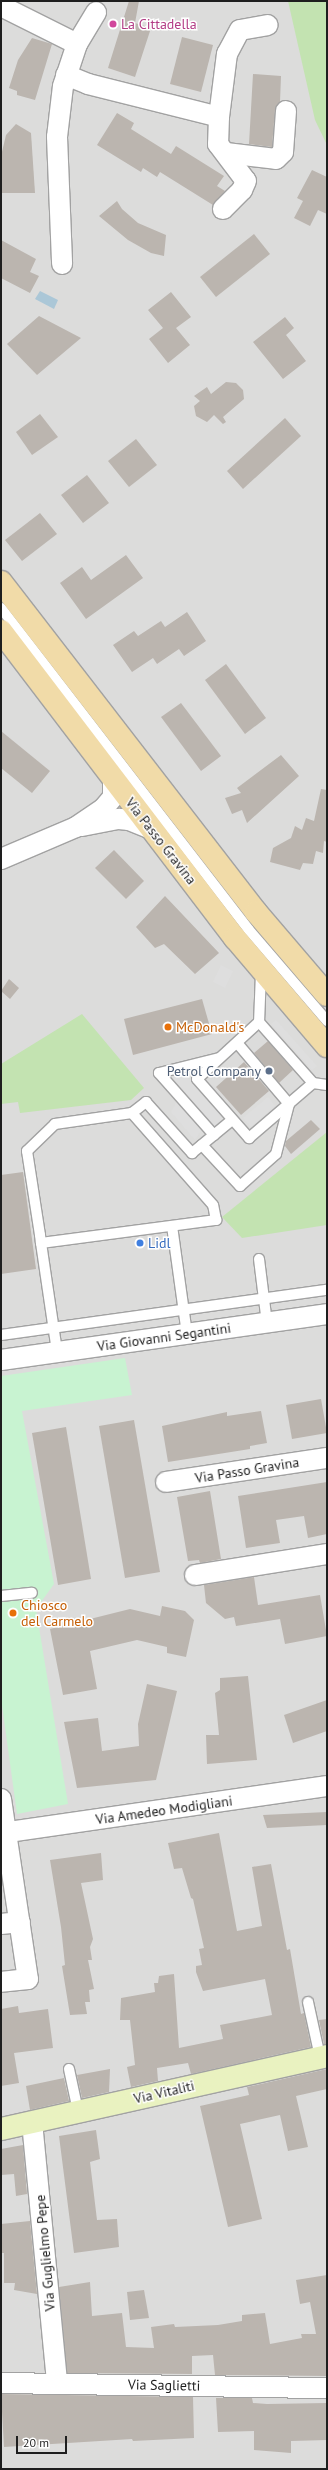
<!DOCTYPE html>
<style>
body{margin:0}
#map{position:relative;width:328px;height:2470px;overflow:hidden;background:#eeece6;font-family:"PT Sans",sans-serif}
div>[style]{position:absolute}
.residential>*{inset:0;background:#dcdcdb}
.grass>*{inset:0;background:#c3e3b1}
.park>*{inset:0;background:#c8f3d1}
.parking>*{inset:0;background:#dedede}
.water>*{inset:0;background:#abc7d7}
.building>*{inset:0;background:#bbb5af}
.roads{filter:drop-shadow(1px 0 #a2a2a2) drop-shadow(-1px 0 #a2a2a2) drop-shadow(0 1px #a2a2a2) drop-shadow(0 -1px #a2a2a2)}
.lane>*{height:10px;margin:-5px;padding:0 5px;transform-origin:5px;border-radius:5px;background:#fff}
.street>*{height:20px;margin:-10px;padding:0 10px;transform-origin:10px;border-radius:10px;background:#fff}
.secondary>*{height:22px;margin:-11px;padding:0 11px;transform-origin:11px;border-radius:11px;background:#e9f2c0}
.primary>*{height:22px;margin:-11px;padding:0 11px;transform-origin:11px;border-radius:11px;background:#f1dba8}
.dots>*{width:11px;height:11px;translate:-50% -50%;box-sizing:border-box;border:2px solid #fff;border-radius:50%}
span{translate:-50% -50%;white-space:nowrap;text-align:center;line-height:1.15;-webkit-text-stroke:3px #fff;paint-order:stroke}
.hotel-label{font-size:14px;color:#b23c85}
.left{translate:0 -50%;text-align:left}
.street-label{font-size:14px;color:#1e1e1e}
.food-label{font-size:14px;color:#c56008}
.service-label{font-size:14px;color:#4e5e75}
.right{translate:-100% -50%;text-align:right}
.shop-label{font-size:14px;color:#366cbe}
.frame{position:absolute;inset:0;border:2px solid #1e1e1e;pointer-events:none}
.scale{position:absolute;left:16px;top:2436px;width:51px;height:18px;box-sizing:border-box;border:2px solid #1e1e1e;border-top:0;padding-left:5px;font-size:12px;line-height:14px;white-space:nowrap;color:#1e1e1e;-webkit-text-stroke:3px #fff;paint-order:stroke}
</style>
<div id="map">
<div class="residential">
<i style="clip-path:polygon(1px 1px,327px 1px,327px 2469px,1px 2469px)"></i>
</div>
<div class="grass">
<i style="clip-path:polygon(288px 1px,327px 1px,327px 145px,315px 120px)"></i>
<i style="clip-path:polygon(82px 1014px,144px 1088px,131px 1100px,20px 1113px,18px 1102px,1px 1104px,1px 1064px)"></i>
<i style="clip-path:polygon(327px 1132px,327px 1225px,242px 1238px,222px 1217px)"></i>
</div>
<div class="park">
<i style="clip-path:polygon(125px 1358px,132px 1395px,22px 1411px,54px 1584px,36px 1609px,68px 1804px,17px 1814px,1px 1698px,1px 1376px)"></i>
</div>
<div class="parking">
<i style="clip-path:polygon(221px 965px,233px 971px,225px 988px,213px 982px)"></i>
<i style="clip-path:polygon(276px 1020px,317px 1066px,312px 1070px,271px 1024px)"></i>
<i style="clip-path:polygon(183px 1072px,224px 1119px,214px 1127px,171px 1076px)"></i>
<i style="clip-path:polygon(268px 1097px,275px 1106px,251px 1127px,243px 1118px)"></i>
<i style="clip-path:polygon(177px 1101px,202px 1129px,195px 1140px,171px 1112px)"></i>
</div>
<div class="water">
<i style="clip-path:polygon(40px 291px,58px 300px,54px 309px,35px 299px)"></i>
</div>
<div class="building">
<i style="clip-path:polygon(129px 1px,139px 1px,135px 23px,151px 28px,135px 77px,108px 68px)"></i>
<i style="clip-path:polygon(182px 37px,213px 45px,201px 92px,170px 84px)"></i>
<i style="clip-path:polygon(32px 38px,52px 44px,35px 100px,17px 95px,17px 91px,9px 88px,18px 60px)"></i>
<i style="clip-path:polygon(253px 74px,281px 76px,280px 102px,275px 110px,272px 147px,249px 144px)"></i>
<i style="clip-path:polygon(117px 113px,134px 123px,131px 129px,171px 154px,176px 146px,224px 176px,217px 186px,225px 191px,213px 205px,160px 172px,157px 177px,143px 168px,141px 172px,97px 145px)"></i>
<i style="clip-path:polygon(16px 124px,31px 133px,35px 193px,1px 193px,1px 156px,6px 135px)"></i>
<i style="clip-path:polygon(312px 170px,327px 177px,327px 214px,318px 210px,310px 226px,294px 218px,303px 201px,297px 198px)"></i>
<i style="clip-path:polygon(117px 201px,122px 209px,138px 223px,166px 235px,164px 256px,151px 253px,128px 240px,99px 216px)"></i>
<i style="clip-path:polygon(254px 234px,270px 254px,216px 297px,200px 277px)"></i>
<i style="clip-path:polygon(1px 240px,36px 259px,30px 272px,39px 276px,30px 293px,1px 278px)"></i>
<i style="clip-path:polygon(171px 292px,191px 317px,176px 328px,190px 345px,168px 363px,149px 339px,163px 328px,148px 310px)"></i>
<i style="clip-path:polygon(39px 316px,81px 338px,37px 375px,7px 344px)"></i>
<i style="clip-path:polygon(285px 317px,294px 328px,286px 335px,306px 361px,283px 379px,253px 342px)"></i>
<i style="clip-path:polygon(226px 382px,236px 383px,243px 390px,244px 399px,223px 417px,226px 422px,223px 424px,214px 415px,207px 422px,196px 416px,194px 406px,200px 401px,194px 396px,207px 387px,211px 394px)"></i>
<i style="clip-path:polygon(40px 414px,58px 437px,32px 455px,16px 432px)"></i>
<i style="clip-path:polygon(285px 418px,301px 436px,243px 489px,227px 471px)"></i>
<i style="clip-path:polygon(136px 439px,157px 465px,129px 487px,108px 461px)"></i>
<i style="clip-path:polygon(87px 475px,109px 503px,83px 523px,61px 495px)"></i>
<i style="clip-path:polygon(40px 513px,57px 534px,22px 561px,5px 540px)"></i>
<i style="clip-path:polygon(126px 555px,143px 578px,86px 619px,60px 583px,82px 567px,91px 580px)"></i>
<i style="clip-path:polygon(187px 612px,206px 641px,184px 656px,179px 649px,157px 664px,153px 658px,132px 672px,113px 645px,134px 631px,138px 636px,161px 621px,165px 627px)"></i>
<i style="clip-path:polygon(226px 664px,266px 718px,245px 734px,205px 680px)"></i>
<i style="clip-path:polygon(181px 703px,221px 756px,201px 771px,161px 717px)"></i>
<i style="clip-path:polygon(1px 731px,50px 771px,32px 793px,1px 768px)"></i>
<i style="clip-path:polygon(281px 755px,299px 776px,247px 823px,242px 810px,232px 814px,225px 798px,241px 793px,237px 788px)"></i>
<i style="clip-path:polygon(321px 789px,327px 790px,327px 842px,324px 841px,323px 853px,316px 851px,313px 864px,303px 863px,300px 870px,270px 862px,273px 848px,291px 838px,295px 826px,302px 830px,306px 818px,314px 821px)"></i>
<i style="clip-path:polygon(114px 850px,144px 881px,126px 899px,95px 868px)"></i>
<i style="clip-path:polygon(165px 896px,219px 953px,195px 974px,164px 944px,155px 948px,136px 927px)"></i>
<i style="clip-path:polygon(9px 979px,19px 988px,10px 999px,1px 991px)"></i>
<i style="clip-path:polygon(202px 999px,212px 1034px,133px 1055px,124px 1019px)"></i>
<i style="clip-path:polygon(268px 1041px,293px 1070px,279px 1083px,254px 1053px)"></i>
<i style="clip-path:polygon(244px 1062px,269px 1091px,241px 1115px,216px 1087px)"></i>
<i style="clip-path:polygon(311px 1120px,320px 1129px,291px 1154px,285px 1146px,286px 1141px)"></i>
<i style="clip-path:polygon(23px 1172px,36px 1269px,1px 1274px,1px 1175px)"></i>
<i style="clip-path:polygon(321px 1399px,327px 1433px,292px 1439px,286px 1405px)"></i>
<i style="clip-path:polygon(261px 1411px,267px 1443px,250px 1446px,250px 1449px,168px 1462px,162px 1426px,227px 1412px,227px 1416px)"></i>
<i style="clip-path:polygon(134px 1420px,160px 1572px,125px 1578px,99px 1426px)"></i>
<i style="clip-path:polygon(66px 1427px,91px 1579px,58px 1585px,32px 1433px)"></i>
<i style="clip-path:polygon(327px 1482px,327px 1534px,308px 1538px,304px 1516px,276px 1520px,280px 1543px,246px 1548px,238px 1496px)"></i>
<i style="clip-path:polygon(210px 1491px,221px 1559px,200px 1563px,199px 1560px,188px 1561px,177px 1497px)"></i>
<i style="clip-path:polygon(254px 1577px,258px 1605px,320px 1595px,327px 1636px,285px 1644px,280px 1619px,236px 1626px,234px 1617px,225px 1619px,206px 1603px,204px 1585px)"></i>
<i style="clip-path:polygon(162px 1606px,185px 1611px,194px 1620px,186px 1657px,167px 1653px,167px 1647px,137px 1640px,90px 1651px,97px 1689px,63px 1695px,50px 1629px,130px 1609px,160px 1616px)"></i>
<i style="clip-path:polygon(248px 1676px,257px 1760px,207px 1764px,206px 1735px,219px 1735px,215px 1693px,220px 1690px,220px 1678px)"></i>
<i style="clip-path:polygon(147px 1684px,177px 1691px,156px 1780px,77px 1788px,64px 1722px,98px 1718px,102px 1751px,139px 1746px,138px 1724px)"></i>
<i style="clip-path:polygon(327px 1700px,327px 1731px,293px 1743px,284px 1715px)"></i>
<i style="clip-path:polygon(327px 1812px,327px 1825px,267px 1828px,263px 1815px)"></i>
<i style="clip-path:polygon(219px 1833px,237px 1931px,262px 1926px,252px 1867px,271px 1864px,287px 1950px,290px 1949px,301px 2014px,304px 2013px,311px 2047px,191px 2074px,188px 2063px,157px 2068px,158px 2081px,131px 2087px,127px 2067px,135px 2065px,130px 2020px,120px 2020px,121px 1998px,155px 1992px,154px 1983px,158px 1983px,159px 1976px,174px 1974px,179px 2048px,223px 2039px,220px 2025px,272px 2015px,265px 1979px,203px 1991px,196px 1972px,196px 1966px,202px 1965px,199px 1949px,204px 1948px,193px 1899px,191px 1898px,182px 1868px,174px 1869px,168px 1843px)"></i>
<i style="clip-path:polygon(101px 1853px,103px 1880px,81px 1883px,93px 1939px,90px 1947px,92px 1960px,88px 1960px,94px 1989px,89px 1990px,90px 2002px,85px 2002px,87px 2014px,70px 2015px,62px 1966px,65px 1965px,61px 1927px,50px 1860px)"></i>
<i style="clip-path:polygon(18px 2006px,19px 2013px,48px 2009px,53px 2048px,14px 2053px,19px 2083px,1px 2086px,1px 2009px)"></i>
<i style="clip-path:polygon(327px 2019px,327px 2044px,324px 2044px,319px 2020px)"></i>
<i style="clip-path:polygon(110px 2069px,109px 2092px,82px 2098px,77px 2075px)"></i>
<i style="clip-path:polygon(327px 2069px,327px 2089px,296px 2096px,308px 2147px,288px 2151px,280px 2115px,240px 2124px,262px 2219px,228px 2227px,200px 2106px,249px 2095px,247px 2087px)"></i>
<i style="clip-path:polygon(64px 2078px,69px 2101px,30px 2110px,26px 2086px)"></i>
<i style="clip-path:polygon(96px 2130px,100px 2159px,90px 2162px,97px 2220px,117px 2219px,119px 2247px,74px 2253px,59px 2136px)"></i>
<i style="clip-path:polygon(23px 2145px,27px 2194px,16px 2196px,14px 2174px,1px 2175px,1px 2149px)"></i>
<i style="clip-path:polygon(30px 2221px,37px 2294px,14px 2290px,15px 2283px,4px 2283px,4px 2253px,1px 2253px,1px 2224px)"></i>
<i style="clip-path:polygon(327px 2275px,327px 2376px,215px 2375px,213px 2355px,192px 2356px,192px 2374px,67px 2373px,59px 2287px,90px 2282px,92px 2316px,122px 2313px,126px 2347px,154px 2348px,151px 2327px,174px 2324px,175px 2327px,218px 2325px,242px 2321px,242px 2315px,265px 2313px,270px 2344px,302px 2338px,301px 2334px,316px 2334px,310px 2302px,300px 2304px,296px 2280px)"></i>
<i style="clip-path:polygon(144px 2290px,149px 2318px,130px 2320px,127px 2292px)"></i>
<i style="clip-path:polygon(1px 2394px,193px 2397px,194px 2438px,133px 2441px,132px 2439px,4px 2447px)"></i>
<i style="clip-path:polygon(216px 2398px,252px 2398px,253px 2403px,267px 2404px,327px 2403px,327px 2440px,291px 2441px,291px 2453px,254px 2450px,254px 2431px,218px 2432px)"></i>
</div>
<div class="roads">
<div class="lane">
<i style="left:1px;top:608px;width:406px;rotate:52.4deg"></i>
<i style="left:249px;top:930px;width:120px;rotate:49.4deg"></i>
<i style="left:261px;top:973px;width:49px;rotate:92.3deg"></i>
<i style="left:259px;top:1022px;width:81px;rotate:48.5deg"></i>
<i style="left:313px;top:1083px;width:14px;rotate:8deg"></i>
<i style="left:259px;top:1022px;width:84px;rotate:137.4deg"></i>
<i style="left:197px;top:1079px;width:79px;rotate:48.6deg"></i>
<i style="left:249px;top:1138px;width:84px;rotate:-40.7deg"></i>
<i style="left:132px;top:1113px;width:18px;rotate:-38deg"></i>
<i style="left:146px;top:1102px;width:69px;rotate:48deg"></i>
<i style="left:192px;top:1153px;width:52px;rotate:-39.5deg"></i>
<i style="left:214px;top:1135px;width:83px;rotate:-131.6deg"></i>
<i style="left:159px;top:1073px;width:62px;rotate:-14deg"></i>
<i style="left:202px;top:1145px;width:56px;rotate:47.2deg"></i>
<i style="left:240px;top:1186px;width:48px;rotate:-41.6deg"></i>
<i style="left:276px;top:1154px;width:52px;rotate:-75.4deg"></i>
<i style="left:289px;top:1104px;width:80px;rotate:-130.4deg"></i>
<i style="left:172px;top:1226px;width:109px;rotate:82.1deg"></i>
<i style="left:41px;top:1243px;width:177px;rotate:-7.5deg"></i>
<i style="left:216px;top:1220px;width:15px;rotate:-101deg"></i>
<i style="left:213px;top:1205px;width:123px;rotate:-131.4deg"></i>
<i style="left:132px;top:1113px;width:78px;rotate:171.9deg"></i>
<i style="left:55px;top:1124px;width:39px;rotate:136deg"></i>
<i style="left:27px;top:1151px;width:85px;rotate:81.2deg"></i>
<i style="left:40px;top:1235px;width:8px;rotate:83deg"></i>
<i style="left:41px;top:1243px;width:110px;rotate:81.6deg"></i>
<i style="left:259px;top:1259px;width:64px;rotate:82.9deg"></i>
<i style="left:1px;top:1335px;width:329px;rotate:-7.9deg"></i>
<i style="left:1px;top:1596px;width:31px;rotate:-6deg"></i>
<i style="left:308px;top:2002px;width:56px;rotate:77.7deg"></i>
<i style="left:69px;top:2069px;width:43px;rotate:77.9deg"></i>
</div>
<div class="street">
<i style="left:1px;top:6px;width:85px;rotate:26.6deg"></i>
<i style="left:77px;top:44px;width:44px;rotate:108.4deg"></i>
<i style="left:63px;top:86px;width:51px;rotate:96.7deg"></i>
<i style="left:57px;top:137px;width:127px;rotate:87.7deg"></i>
<i style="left:77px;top:44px;width:37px;rotate:-59deg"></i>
<i style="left:66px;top:75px;width:24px;rotate:22deg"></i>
<i style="left:88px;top:84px;width:135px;rotate:14.1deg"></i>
<i style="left:219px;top:117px;width:64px;rotate:-82.8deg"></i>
<i style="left:227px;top:54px;width:27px;rotate:-62deg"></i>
<i style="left:240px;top:30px;width:28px;rotate:-10deg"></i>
<i style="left:219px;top:117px;width:27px;rotate:92deg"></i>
<i style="left:218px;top:144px;width:46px;rotate:52.9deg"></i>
<i style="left:246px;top:181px;width:10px;rotate:114deg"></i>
<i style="left:242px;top:190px;width:27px;rotate:135deg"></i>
<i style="left:226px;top:153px;width:50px;rotate:6.8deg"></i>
<i style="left:276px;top:159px;width:10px;rotate:-45deg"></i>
<i style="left:283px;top:152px;width:41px;rotate:-85.8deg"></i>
<i style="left:82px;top:826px;width:38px;rotate:-11deg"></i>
<i style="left:119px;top:819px;width:10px;rotate:6deg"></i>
<i style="left:129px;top:820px;width:24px;rotate:22deg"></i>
<i style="left:1px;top:859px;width:82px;rotate:-23.1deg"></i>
<i style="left:76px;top:827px;width:32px;rotate:-34deg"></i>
<i style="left:103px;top:809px;width:16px;rotate:-50deg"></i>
<i style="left:113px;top:797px;width:17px;rotate:-90deg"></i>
<i style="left:1px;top:1360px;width:329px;rotate:-8deg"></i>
<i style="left:166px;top:1482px;width:163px;rotate:-8.5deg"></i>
<i style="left:195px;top:1575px;width:134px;rotate:-9deg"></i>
<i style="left:1px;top:1799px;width:182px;rotate:81.5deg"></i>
<i style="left:28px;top:1979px;width:27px;rotate:174deg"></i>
<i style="left:1px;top:1833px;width:329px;rotate:-8.2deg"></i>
<i style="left:1px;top:1924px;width:19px;rotate:-6deg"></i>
<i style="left:32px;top:2122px;width:263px;rotate:84.5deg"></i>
<i style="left:1px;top:2383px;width:326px;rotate:0.9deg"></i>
</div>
<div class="secondary">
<i style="left:1px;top:2129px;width:334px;rotate:-12.6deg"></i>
</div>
<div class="primary">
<i style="left:1px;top:582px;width:417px;rotate:52.3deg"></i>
<i style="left:256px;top:912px;width:109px;rotate:49.5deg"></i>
<i style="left:1px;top:631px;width:386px;rotate:52.7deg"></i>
<i style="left:235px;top:938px;width:142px;rotate:49.6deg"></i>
</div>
</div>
<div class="dots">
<i style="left:113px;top:24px;background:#d1479c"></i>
<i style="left:168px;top:1027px;background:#e8710a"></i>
<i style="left:269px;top:1071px;background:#5c6f8a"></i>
<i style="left:140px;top:1243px;background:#3f7fe0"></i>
<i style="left:13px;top:1613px;background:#e8710a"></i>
</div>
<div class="hotel-label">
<span class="left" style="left:121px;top:24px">La Cittadella</span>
</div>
<div class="street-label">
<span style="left:161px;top:841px;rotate:52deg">Via Passo Gravina</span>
<span style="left:164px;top:1337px;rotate:-8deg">Via Giovanni Segantini</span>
<span style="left:247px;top:1470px;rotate:-9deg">Via Passo Gravina</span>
<span style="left:164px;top:1810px;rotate:-8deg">Via Amedeo Modigliani</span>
<span style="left:164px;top:2092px;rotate:-13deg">Via Vitaliti</span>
<span style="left:45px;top:2253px;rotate:-95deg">Via Guglielmo Pepe</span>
<span style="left:164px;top:2385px;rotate:1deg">Via Saglietti</span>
</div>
<div class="food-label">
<span class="left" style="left:176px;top:1027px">McDonald's</span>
<span class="left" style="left:21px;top:1613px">Chiosco<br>del Carmelo</span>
</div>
<div class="service-label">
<span class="right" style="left:261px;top:1071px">Petrol Company</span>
</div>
<div class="shop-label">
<span class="left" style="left:148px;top:1243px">Lidl</span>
</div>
<div class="frame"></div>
<div class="scale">20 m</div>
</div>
